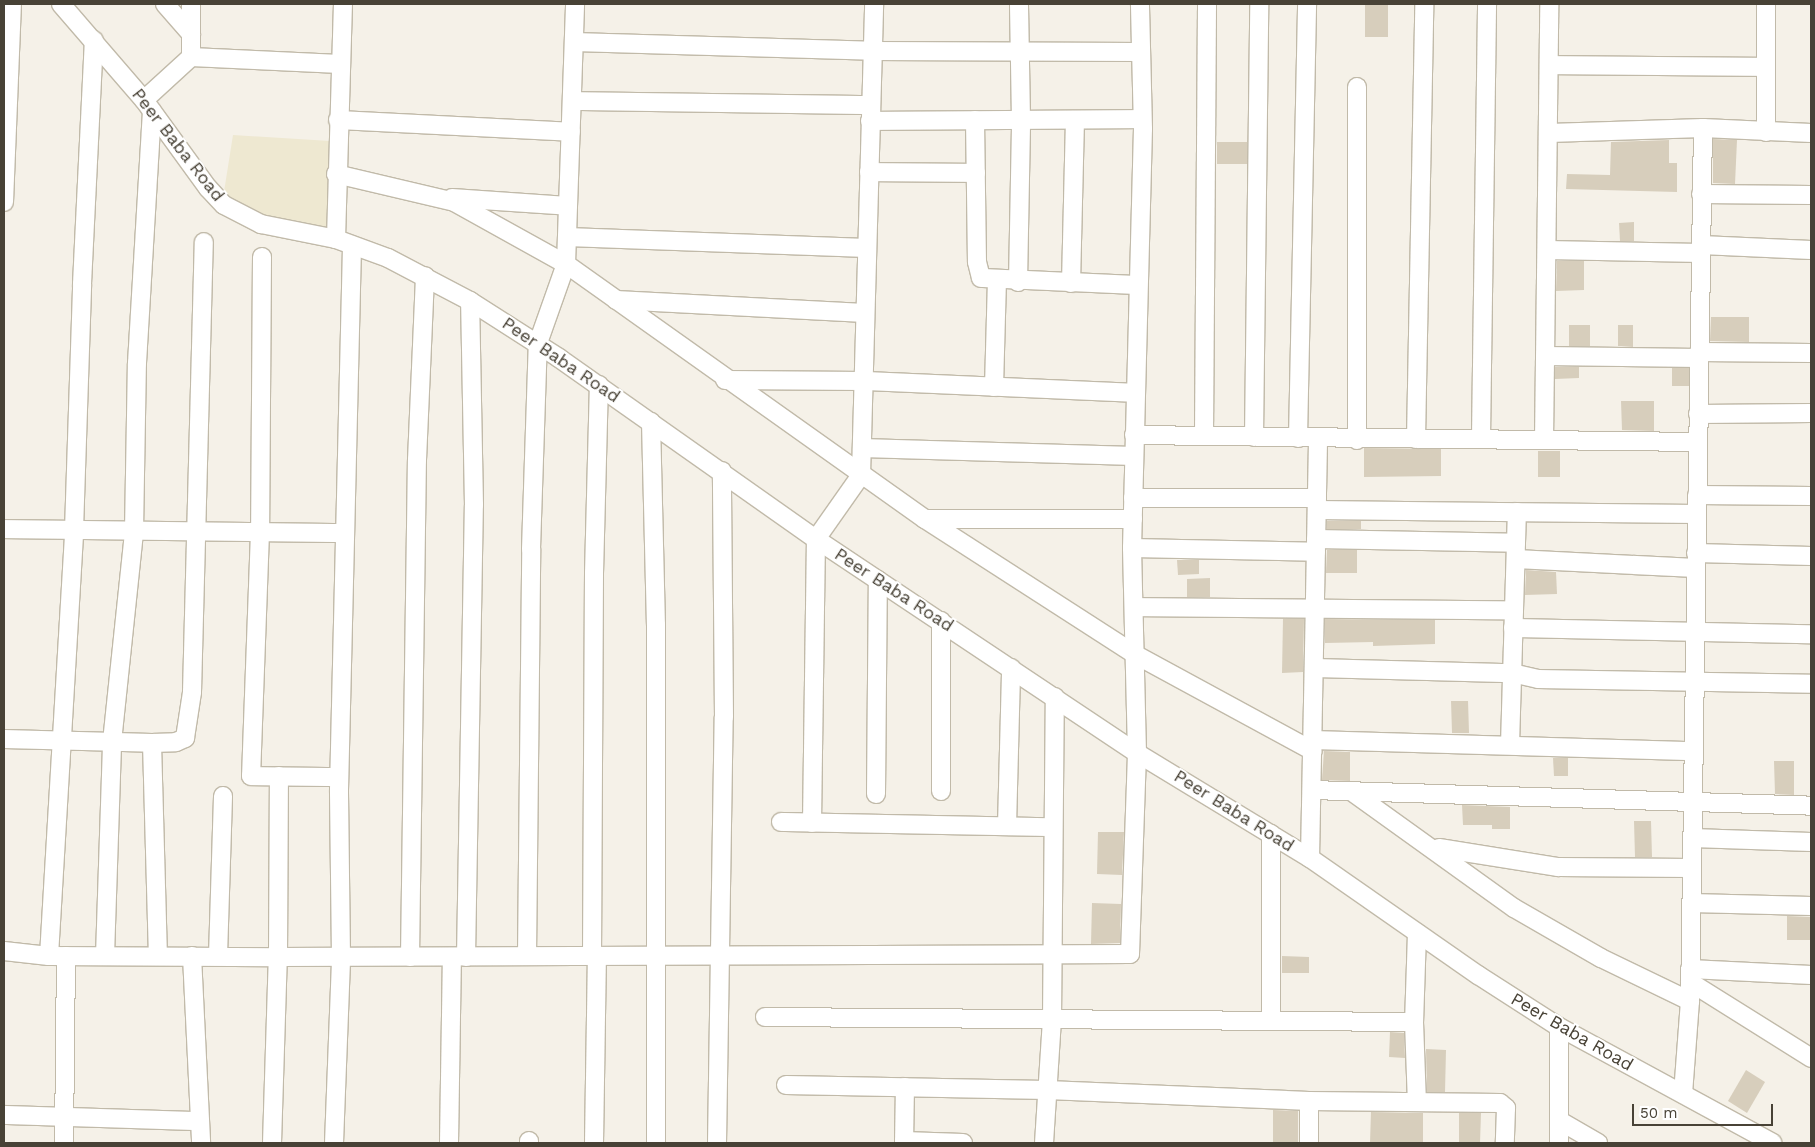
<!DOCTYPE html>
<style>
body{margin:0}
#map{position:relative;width:1815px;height:1147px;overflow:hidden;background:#f5f1e8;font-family:"Work Sans",sans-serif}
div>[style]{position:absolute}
.education>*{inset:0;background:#eee8d1}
.building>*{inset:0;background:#d7cebc}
.roads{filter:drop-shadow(1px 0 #c1baa9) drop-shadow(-1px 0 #c1baa9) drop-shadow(0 1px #c1baa9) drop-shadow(0 -1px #c1baa9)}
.minor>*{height:18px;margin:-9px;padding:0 9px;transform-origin:9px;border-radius:9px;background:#fff}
span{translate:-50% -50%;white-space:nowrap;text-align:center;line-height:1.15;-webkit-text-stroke:4px #fff;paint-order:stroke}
.street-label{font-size:18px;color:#484236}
.frame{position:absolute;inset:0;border:5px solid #484236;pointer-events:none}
.scale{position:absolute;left:1632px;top:1104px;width:141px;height:22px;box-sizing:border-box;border:2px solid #484236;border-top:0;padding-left:6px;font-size:15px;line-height:18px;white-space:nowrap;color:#484236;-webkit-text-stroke:4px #fff;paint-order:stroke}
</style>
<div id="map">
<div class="education">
<i style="clip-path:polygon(233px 135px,330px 141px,327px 235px,238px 211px,223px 198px)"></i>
</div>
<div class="building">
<i style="clip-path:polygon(1365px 4px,1388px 4px,1388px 37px,1365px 37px)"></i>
<i style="clip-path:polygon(1713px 139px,1737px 140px,1735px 184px,1713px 183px)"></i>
<i style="clip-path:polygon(1669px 140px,1669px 163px,1677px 163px,1677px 192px,1566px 189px,1567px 174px,1610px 175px,1611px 142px)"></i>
<i style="clip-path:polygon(1217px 142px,1247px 142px,1247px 164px,1217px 164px)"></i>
<i style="clip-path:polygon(1634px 222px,1634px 241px,1620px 241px,1619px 223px)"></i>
<i style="clip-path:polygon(1557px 261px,1584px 261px,1584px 290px,1556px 291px)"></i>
<i style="clip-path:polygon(1711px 317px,1749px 317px,1749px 342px,1710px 341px)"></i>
<i style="clip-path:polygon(1569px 325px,1590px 325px,1590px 346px,1569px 346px)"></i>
<i style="clip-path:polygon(1618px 325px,1633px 325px,1633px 347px,1618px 346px)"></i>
<i style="clip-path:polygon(1555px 367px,1579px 367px,1579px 378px,1555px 379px)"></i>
<i style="clip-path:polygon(1672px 368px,1689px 368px,1689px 386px,1672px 386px)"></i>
<i style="clip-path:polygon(1621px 401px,1654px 401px,1654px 431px,1622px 430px)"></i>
<i style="clip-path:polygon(1364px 448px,1441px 449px,1441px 476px,1364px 477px)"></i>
<i style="clip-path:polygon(1538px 451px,1560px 451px,1560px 477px,1538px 477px)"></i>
<i style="clip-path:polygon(1327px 521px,1361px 521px,1361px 529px,1327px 529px)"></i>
<i style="clip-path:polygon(1327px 550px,1357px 550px,1357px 573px,1326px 573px)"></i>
<i style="clip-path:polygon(1177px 560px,1199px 560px,1199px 574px,1178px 575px)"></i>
<i style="clip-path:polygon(1526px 570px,1556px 572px,1557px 594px,1525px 595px)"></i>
<i style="clip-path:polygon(1210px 578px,1210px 597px,1187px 597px,1187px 579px)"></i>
<i style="clip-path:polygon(1283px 619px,1304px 619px,1303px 672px,1282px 673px)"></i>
<i style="clip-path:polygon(1325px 619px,1435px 620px,1435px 644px,1373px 646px,1373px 642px,1325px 643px)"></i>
<i style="clip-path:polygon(1451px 701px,1468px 701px,1469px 733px,1452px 733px)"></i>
<i style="clip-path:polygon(1324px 751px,1350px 752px,1350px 781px,1322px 780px)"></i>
<i style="clip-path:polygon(1553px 758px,1568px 758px,1568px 776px,1554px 776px)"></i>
<i style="clip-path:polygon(1774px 761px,1794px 761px,1794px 795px,1775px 794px)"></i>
<i style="clip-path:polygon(1462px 805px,1510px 807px,1510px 829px,1492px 829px,1492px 825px,1463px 825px)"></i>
<i style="clip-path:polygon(1634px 821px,1651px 821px,1652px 857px,1635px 857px)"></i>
<i style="clip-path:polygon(1098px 832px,1124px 832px,1122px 875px,1097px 874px)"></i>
<i style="clip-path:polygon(1092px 903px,1121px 904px,1120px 943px,1091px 944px)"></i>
<i style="clip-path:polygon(1787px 916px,1811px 917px,1811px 940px,1787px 940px)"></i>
<i style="clip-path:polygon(1282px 956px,1309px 957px,1309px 973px,1282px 973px)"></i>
<i style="clip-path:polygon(1390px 1032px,1404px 1033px,1405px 1058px,1389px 1057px)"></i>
<i style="clip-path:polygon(1426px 1049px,1446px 1050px,1445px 1092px,1427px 1092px)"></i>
<i style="clip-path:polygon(1746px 1070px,1765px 1082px,1747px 1113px,1728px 1101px)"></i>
<i style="clip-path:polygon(1273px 1110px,1298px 1111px,1298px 1143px,1273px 1143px)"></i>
<i style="clip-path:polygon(1371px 1112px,1423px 1113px,1423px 1143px,1370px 1143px)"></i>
<i style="clip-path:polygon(1459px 1113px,1481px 1113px,1480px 1143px,1459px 1143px)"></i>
</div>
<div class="roads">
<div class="minor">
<i style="left:61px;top:4px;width:127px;rotate:49.2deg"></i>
<i style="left:144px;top:100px;width:109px;rotate:54deg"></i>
<i style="left:208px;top:188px;width:23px;rotate:47deg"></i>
<i style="left:224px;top:205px;width:42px;rotate:27.2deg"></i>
<i style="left:261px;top:224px;width:76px;rotate:11.3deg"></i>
<i style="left:336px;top:239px;width:55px;rotate:20.1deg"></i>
<i style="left:388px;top:258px;width:93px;rotate:27.7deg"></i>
<i style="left:470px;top:301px;width:106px;rotate:32.6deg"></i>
<i style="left:559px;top:358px;width:314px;rotate:35.2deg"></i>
<i style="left:816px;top:539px;width:386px;rotate:33.7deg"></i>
<i style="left:1137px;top:753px;width:202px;rotate:31.3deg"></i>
<i style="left:1310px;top:858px;width:205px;rotate:34.9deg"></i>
<i style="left:1478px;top:975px;width:96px;rotate:32.7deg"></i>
<i style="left:1559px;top:1027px;width:243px;rotate:28.5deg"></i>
<i style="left:165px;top:4px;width:40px;rotate:49deg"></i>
<i style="left:1766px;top:4px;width:128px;rotate:90deg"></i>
<i style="left:574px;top:42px;width:298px;rotate:1.7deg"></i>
<i style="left:872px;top:51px;width:269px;rotate:0.2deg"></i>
<i style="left:191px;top:57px;width:149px;rotate:2.7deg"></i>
<i style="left:1549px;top:65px;width:217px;rotate:0.5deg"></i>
<i style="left:144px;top:100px;width:64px;rotate:-42.5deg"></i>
<i style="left:191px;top:57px;width:53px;rotate:-90deg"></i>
<i style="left:572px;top:101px;width:298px;rotate:0.8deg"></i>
<i style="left:338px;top:120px;width:233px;rotate:2.9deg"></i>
<i style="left:975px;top:120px;width:142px;rotate:89.2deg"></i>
<i style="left:977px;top:262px;width:16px;rotate:76deg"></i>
<i style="left:981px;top:278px;width:157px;rotate:2.6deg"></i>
<i style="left:870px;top:121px;width:272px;rotate:-0.4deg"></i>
<i style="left:1549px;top:133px;width:154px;rotate:-1.9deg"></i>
<i style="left:1703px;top:128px;width:108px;rotate:2.7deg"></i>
<i style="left:869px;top:172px;width:107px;rotate:0.5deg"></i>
<i style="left:336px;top:174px;width:121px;rotate:13.3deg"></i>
<i style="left:454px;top:202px;width:128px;rotate:29deg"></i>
<i style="left:566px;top:264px;width:440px;rotate:35.4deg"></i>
<i style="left:925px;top:519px;width:251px;rotate:32.8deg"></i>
<i style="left:1136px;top:655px;width:201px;rotate:28.5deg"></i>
<i style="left:1701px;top:194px;width:110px;rotate:0.5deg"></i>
<i style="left:452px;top:198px;width:116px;rotate:3.9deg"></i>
<i style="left:4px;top:202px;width:198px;rotate:-87.7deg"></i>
<i style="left:567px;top:237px;width:300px;rotate:2.1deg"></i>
<i style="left:336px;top:239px;width:235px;rotate:-88.3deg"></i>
<i style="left:1701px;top:245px;width:110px;rotate:2.6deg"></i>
<i style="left:1547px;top:250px;width:154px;rotate:1.1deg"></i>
<i style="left:262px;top:257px;width:275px;rotate:90.4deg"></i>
<i style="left:260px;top:532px;width:244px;rotate:92.1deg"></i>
<i style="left:251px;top:776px;width:88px;rotate:0.7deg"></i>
<i style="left:1018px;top:282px;width:162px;rotate:-88.9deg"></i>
<i style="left:1021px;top:120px;width:116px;rotate:-91deg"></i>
<i style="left:1071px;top:283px;width:163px;rotate:-88.6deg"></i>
<i style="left:616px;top:300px;width:249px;rotate:3deg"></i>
<i style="left:1699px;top:352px;width:112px;rotate:0.5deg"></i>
<i style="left:1545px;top:356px;width:154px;rotate:0.7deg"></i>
<i style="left:725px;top:380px;width:139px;rotate:0.4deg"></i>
<i style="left:864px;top:381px;width:271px;rotate:2.5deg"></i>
<i style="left:994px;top:387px;width:106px;rotate:-88.4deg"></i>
<i style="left:1698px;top:414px;width:113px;rotate:-0.5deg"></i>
<i style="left:651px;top:422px;width:203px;rotate:88.6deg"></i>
<i style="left:656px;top:625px;width:518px;rotate:90deg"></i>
<i style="left:1134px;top:435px;width:564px;rotate:0.71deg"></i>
<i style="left:1204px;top:436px;width:432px;rotate:-89.6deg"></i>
<i style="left:1254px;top:437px;width:433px;rotate:-89.3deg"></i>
<i style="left:1298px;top:438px;width:434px;rotate:-88.8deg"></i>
<i style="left:1481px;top:438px;width:434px;rotate:-89.2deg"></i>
<i style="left:1416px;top:439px;width:435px;rotate:-88.9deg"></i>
<i style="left:1357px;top:440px;width:353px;rotate:-90deg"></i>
<i style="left:1544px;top:440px;width:436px;rotate:-89.3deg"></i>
<i style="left:862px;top:448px;width:272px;rotate:1.7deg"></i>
<i style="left:1697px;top:495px;width:114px;rotate:0.5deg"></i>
<i style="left:1133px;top:498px;width:184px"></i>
<i style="left:1317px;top:510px;width:380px;rotate:0.6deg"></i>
<i style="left:925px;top:519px;width:208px"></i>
<i style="left:4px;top:529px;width:341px;rotate:0.7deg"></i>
<i style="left:1316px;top:539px;width:200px;rotate:1.1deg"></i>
<i style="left:1132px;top:548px;width:184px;rotate:1.2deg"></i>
<i style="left:1696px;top:553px;width:115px;rotate:1.5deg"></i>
<i style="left:1516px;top:559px;width:180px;rotate:2.9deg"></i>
<i style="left:1134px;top:607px;width:380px;rotate:0.5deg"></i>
<i style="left:941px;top:621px;width:170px;rotate:90deg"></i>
<i style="left:1513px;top:628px;width:298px;rotate:1.2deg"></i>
<i style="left:1315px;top:668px;width:197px;rotate:1.5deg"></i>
<i style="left:1512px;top:673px;width:27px;rotate:13deg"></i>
<i style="left:1538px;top:679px;width:273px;rotate:1deg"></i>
<i style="left:4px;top:739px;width:148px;rotate:1.5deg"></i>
<i style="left:152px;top:743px;width:24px;rotate:-2deg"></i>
<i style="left:176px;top:742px;width:10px;rotate:-24deg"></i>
<i style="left:185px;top:738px;width:47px;rotate:-81.3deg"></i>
<i style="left:192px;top:692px;width:450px;rotate:-88.5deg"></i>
<i style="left:1313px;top:740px;width:381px;rotate:1.7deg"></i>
<i style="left:152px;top:743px;width:213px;rotate:88.4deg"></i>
<i style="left:1510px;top:745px;width:233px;rotate:-88.3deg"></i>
<i style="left:1312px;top:790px;width:499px;rotate:1.8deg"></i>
<i style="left:1351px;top:791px;width:201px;rotate:35.7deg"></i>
<i style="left:1514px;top:908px;width:100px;rotate:29.9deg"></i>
<i style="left:1601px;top:958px;width:99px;rotate:25.8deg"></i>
<i style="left:876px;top:794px;width:214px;rotate:-89.5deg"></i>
<i style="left:781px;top:822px;width:271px;rotate:1.1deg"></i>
<i style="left:812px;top:823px;width:284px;rotate:-89.2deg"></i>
<i style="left:816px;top:539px;width:78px;rotate:-54.9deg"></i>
<i style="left:861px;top:475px;width:471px;rotate:-88.4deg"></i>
<i style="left:1007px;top:826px;width:158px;rotate:-88.5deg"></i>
<i style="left:1271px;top:834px;width:187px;rotate:90deg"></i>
<i style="left:1692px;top:838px;width:119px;rotate:1.9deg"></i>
<i style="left:1439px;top:848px;width:121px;rotate:9.1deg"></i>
<i style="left:1558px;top:867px;width:133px;rotate:0.4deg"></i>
<i style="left:1310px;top:858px;width:419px;rotate:-88.9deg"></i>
<i style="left:1691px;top:903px;width:120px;rotate:1.4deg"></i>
<i style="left:1417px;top:933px;width:89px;rotate:91.9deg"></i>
<i style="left:1414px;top:1022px;width:80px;rotate:87.9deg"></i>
<i style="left:4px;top:951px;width:45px;rotate:6.3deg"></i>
<i style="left:49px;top:956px;width:229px;rotate:0.3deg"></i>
<i style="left:278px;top:957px;width:852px;rotate:-0.2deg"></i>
<i style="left:1130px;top:954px;width:201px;rotate:-88deg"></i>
<i style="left:1137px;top:753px;width:205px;rotate:-91.4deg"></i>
<i style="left:1132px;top:548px;width:419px;rotate:-88.5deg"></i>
<i style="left:1143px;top:129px;width:125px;rotate:-91.4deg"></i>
<i style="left:49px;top:956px;width:427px;rotate:-86.6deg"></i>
<i style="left:74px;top:530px;width:246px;rotate:-88.1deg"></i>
<i style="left:82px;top:284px;width:244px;rotate:-87.2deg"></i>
<i style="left:105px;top:956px;width:214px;rotate:-88.1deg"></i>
<i style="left:112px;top:742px;width:212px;rotate:-84deg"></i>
<i style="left:134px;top:531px;width:168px;rotate:-89deg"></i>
<i style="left:137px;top:363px;width:252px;rotate:-86.6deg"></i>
<i style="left:192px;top:956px;width:187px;rotate:87.2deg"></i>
<i style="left:218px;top:956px;width:160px;rotate:-88.2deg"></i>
<i style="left:527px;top:956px;width:407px;rotate:-89.4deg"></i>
<i style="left:531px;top:549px;width:206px;rotate:-88.1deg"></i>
<i style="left:538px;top:343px;width:84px;rotate:-70.5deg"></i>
<i style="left:566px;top:264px;width:260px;rotate:-88deg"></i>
<i style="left:592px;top:956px;width:383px;rotate:-89.7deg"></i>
<i style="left:594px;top:573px;width:188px;rotate:-88.5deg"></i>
<i style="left:410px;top:957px;width:497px;rotate:-89.2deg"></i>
<i style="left:417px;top:460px;width:184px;rotate:-87.5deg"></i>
<i style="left:466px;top:957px;width:452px;rotate:-89deg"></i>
<i style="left:474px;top:505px;width:204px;rotate:-91.1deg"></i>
<i style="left:1690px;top:969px;width:121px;rotate:2.8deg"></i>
<i style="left:1690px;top:982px;width:143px;rotate:32.1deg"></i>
<i style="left:765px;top:1017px;width:649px;rotate:0.44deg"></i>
<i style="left:786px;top:1085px;width:261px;rotate:1.1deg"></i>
<i style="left:1047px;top:1090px;width:262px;rotate:2.4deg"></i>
<i style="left:1309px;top:1101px;width:191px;rotate:0.6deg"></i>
<i style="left:1500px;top:1103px;width:8px;rotate:40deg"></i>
<i style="left:1506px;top:1108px;width:35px;rotate:92deg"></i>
<i style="left:1683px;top:1094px;width:93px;rotate:-85.7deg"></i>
<i style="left:1690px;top:1001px;width:873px;rotate:-89.15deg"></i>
<i style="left:4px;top:1115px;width:196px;rotate:1.8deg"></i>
<i style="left:1560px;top:1121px;width:44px;rotate:30.1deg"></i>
<i style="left:904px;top:1141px;width:59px;rotate:1.9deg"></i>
<i style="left:64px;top:1143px;width:187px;rotate:-89.4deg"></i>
<i style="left:272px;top:1143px;width:186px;rotate:-88.2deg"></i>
<i style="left:278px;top:957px;width:181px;rotate:-89.7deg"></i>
<i style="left:334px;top:1143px;width:186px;rotate:-87.8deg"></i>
<i style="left:341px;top:957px;width:167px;rotate:-90.7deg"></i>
<i style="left:339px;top:790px;width:545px;rotate:-88.63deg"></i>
<i style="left:449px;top:1143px;width:186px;rotate:-89.1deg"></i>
<i style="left:529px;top:1143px;width:2px;rotate:-90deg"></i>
<i style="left:594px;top:1143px;width:187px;rotate:-89.1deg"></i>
<i style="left:717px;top:1143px;width:426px;rotate:-89.1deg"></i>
<i style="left:724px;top:717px;width:246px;rotate:-90.5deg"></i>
<i style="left:904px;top:1143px;width:56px;rotate:-89deg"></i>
<i style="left:1044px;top:1143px;width:123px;rotate:-86.3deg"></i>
<i style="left:1052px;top:1020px;width:323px;rotate:-89.5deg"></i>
<i style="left:1309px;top:1143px;width:42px;rotate:-90deg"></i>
<i style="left:1559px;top:1143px;width:116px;rotate:-90deg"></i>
</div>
</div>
<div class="street-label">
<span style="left:178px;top:145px;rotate:52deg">Peer Baba Road</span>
<span style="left:561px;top:360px;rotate:34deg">Peer Baba Road</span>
<span style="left:894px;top:590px;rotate:33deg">Peer Baba Road</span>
<span style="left:1234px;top:811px;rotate:32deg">Peer Baba Road</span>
<span style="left:1572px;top:1032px;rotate:30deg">Peer Baba Road</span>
</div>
<div class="frame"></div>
<div class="scale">50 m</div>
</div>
